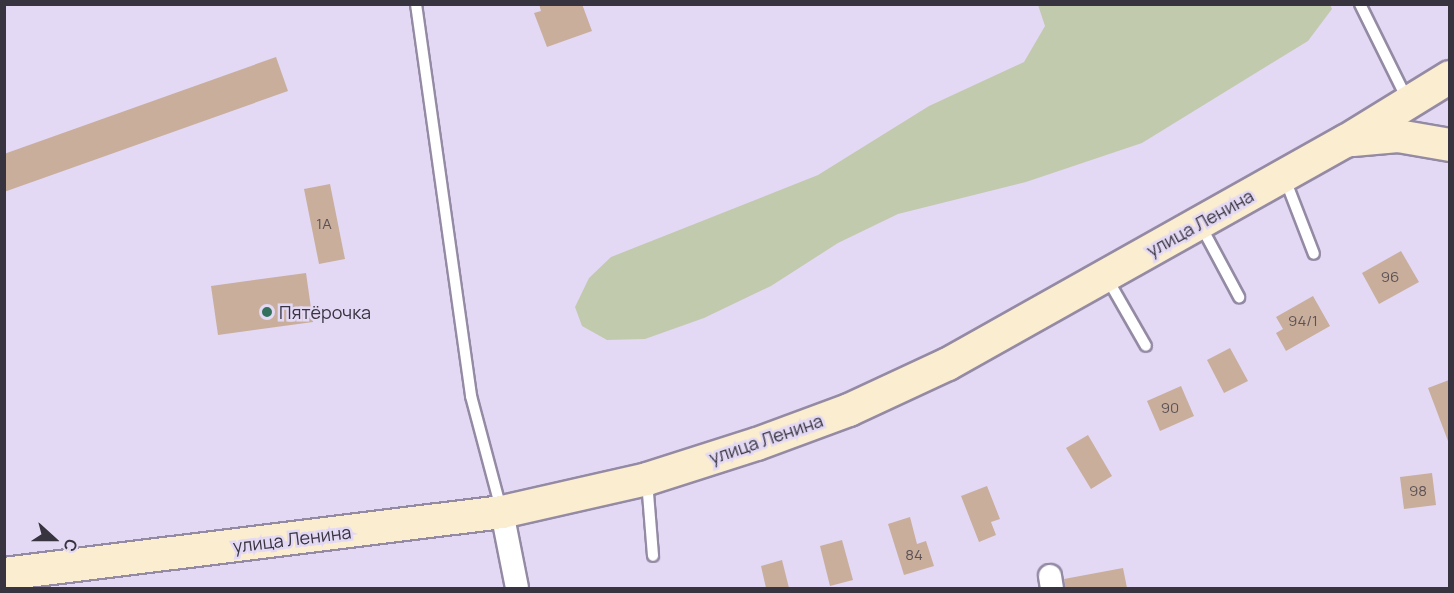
<!DOCTYPE html>
<meta charset="utf-8">
<style>
body{margin:0}
#map{position:relative;width:1454px;height:593px;overflow:hidden;background:#e3d9f5;font-family:Manrope,sans-serif}
div>[style]{position:absolute}
.green>*{inset:0;background:#c2caae}
.building>*{inset:0;background:#c9ae9c}
.roads{filter:drop-shadow(2px 0 #948aa4) drop-shadow(-2px 0 #948aa4) drop-shadow(0 2px #948aa4) drop-shadow(0 -2px #948aa4)}
.service>*{height:10px;margin:-5px;padding:0 5px;transform-origin:5px;border-radius:5px;background:#fff}
.minor>*{height:22px;margin:-11px;padding:0 11px;transform-origin:11px;border-radius:11px;background:#fff}
.secondary>*{height:32px;margin:-16px;padding:0 16px;transform-origin:16px;border-radius:16px;background:#fbedcf}
.dots>*{width:16px;height:16px;translate:-50% -50%;box-sizing:border-box;border:3px solid #e3d9f5;border-radius:50%}
span{translate:-50% -50%;white-space:nowrap;text-align:center;line-height:1.15;-webkit-text-stroke:5px #e3d9f5;paint-order:stroke}
.number-label{font-size:15px;color:#5c5256}
.number-label span{-webkit-text-stroke-width:0}
.street-label{font-size:18px;color:#38343f}
.poi-label{font-size:18px;color:#38343f}
.left{translate:0 -50%;text-align:left}
.frame{position:absolute;inset:0;border:6px solid #38343f;pointer-events:none}
.north{position:absolute;left:24px;top:509px;width:60px;height:60px;-webkit-text-stroke:4px #e3d9f5;paint-order:stroke;rotate:111deg;font-size:16px;font-weight:700;line-height:24px;text-align:center;color:#38343f}
.north::after{content:'';display:block;margin:auto;width:21px;height:27px;background:#38343f;clip-path:polygon(50% 0,100% 100%,50% 72%,0 100%)}
</style>
<div id="map">
<div class="green">
<i style="clip-path:polygon(1330px 4px,1332px 9px,1308px 41px,1142px 143px,1026px 182px,898px 214px,838px 243px,771px 286px,704px 318px,645px 339px,607px 340px,582px 326px,575px 307px,589px 278px,611px 257px,818px 175px,929px 106px,1024px 62px,1045px 26px,1038px 5px)"></i>
</div>
<div class="building">
<i style="clip-path:polygon(539px 4px,582px 4px,592px 31px,547px 47px,534px 13px,541px 11px)"></i>
<i style="clip-path:polygon(276px 57px,288px 91px,4px 192px,4px 154px)"></i>
<i style="clip-path:polygon(330px 184px,345px 259px,319px 264px,304px 189px)"></i>
<i style="clip-path:polygon(1401px 251px,1419px 282px,1379px 304px,1362px 273px)"></i>
<i style="clip-path:polygon(306px 273px,313px 322px,218px 335px,211px 286px)"></i>
<i style="clip-path:polygon(1313px 296px,1330px 326px,1286px 351px,1276px 333px,1283px 329px,1276px 317px)"></i>
<i style="clip-path:polygon(1230px 348px,1248px 381px,1224px 393px,1207px 360px)"></i>
<i style="clip-path:polygon(1449px 380px,1449px 441px,1448px 441px,1428px 388px)"></i>
<i style="clip-path:polygon(1181px 386px,1194px 416px,1160px 431px,1147px 401px)"></i>
<i style="clip-path:polygon(1088px 435px,1112px 476px,1091px 489px,1066px 448px)"></i>
<i style="clip-path:polygon(1432px 473px,1436px 505px,1404px 509px,1400px 477px)"></i>
<i style="clip-path:polygon(987px 486px,1000px 519px,991px 522px,996px 535px,979px 542px,961px 496px)"></i>
<i style="clip-path:polygon(910px 517px,917px 544px,926px 541px,934px 566px,904px 575px,888px 524px)"></i>
<i style="clip-path:polygon(842px 540px,853px 580px,830px 586px,820px 546px)"></i>
<i style="clip-path:polygon(782px 560px,789px 588px,766px 588px,761px 566px)"></i>
<i style="clip-path:polygon(1123px 568px,1127px 588px,1065px 588px,1064px 579px)"></i>
</div>
<div class="roads">
<div class="service">
<i style="left:416px;top:4px;width:396px;rotate:82deg"></i>
<i style="left:471px;top:396px;width:117px;rotate:75.1deg"></i>
<i style="left:1360px;top:4px;width:108px;rotate:63.7deg"></i>
<i style="left:1285px;top:179px;width:80px;rotate:68.9deg"></i>
<i style="left:1201px;top:226px;width:81px;rotate:61.8deg"></i>
<i style="left:1107px;top:278px;width:78px;rotate:60.2deg"></i>
<i style="left:647px;top:481px;width:75px;rotate:85.4deg"></i>
</div>
<div class="minor">
<i style="left:502px;top:512px;width:77px;rotate:78.8deg"></i>
<i style="left:1050px;top:576px;width:12px;rotate:81deg"></i>
</div>
<div class="secondary">
<i style="left:1353px;top:140px;width:45px;rotate:-5.1deg"></i>
<i style="left:1398px;top:136px;width:53px;rotate:9.8deg"></i>
<i style="left:4px;top:574px;width:502px;rotate:-7.1deg"></i>
<i style="left:502px;top:512px;width:149px;rotate:-12.8deg"></i>
<i style="left:647px;top:479px;width:115px;rotate:-17.7deg"></i>
<i style="left:757px;top:444px;width:98px;rotate:-20.3deg"></i>
<i style="left:849px;top:410px;width:109px;rotate:-24.9deg"></i>
<i style="left:948px;top:364px;width:456px;rotate:-29.3deg"></i>
<i style="left:1346px;top:141px;width:122px;rotate:-31.6deg"></i>
</div>
</div>
<div class="dots">
<i style="left:267px;top:312px;background:#34715c"></i>
</div>
<div class="number-label">
<span style="left:324px;top:224px">1А</span>
<span style="left:1390px;top:277px">96</span>
<span style="left:1303px;top:321px">94/1</span>
<span style="left:1170px;top:408px">90</span>
<span style="left:1418px;top:491px">98</span>
<span style="left:914px;top:555px">84</span>
</div>
<div class="street-label">
<span style="left:1200px;top:223px;rotate:-29deg">улица Ленина</span>
<span style="left:766px;top:439px;rotate:-19deg">улица Ленина</span>
<span style="left:292px;top:539px;rotate:-7deg">улица Ленина</span>
</div>
<div class="poi-label">
<span class="left" style="left:279px;top:312px">Пятёрочка</span>
</div>
<div class="frame"></div>
<div class="north">С</div>
</div>
